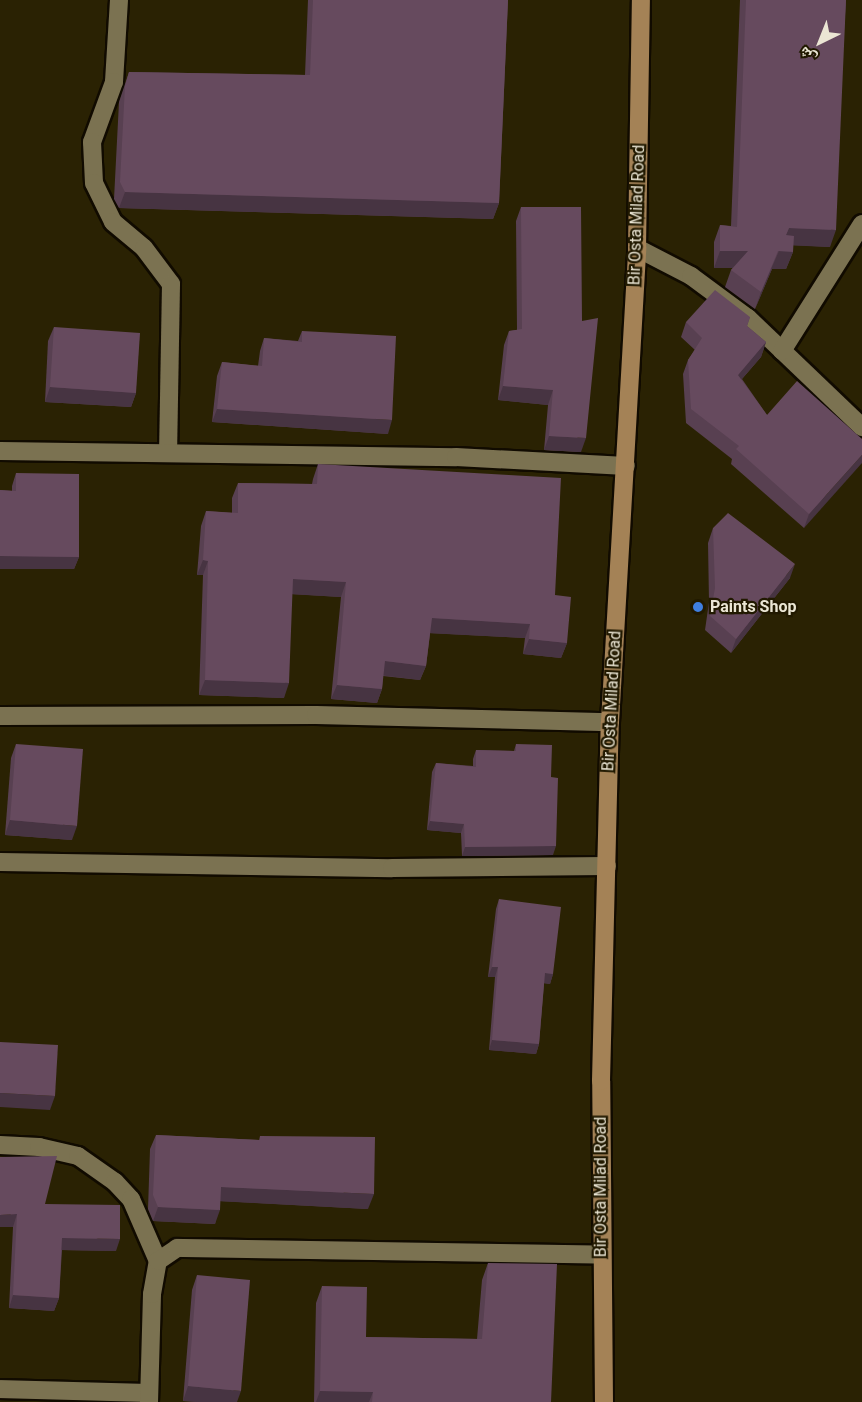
<!DOCTYPE html>
<meta charset="utf-8">
<style>
body{margin:0}
#map{position:relative;width:862px;height:1402px;overflow:hidden;background:#2a2203;font-family:Roboto,"Noto Naskh Arabic",sans-serif}
div>[style]{position:absolute}
.roads{filter:drop-shadow(2px 0 #110b00) drop-shadow(-2px 0 #110b00) drop-shadow(0 2px #110b00) drop-shadow(0 -2px #110b00)}
.street>*{height:18px;margin:-9px;padding:0 9px;transform-origin:9px;border-radius:9px;background:#7b7251}
.primary>*{height:18px;margin:-9px;padding:0 9px;transform-origin:9px;border-radius:9px;background:#a48256}
.wall>*{inset:0;background:#584051}
.shaded-wall>*{inset:0;background:#473442}
.building>*{inset:0;background:#664a5e}
.dots>*{width:16px;height:16px;translate:-50% -50%;box-sizing:border-box;border:3px solid #211900;border-radius:50%}
span{translate:-50% -50%;white-space:nowrap;text-align:center;line-height:1.15;-webkit-text-stroke:4.5px #211900;paint-order:stroke}
.street-label{font-size:16px;color:#ebe6d4}
.poi-label{font-size:16px;color:#ebe6d4;font-weight:700}
.left{translate:0 -50%;text-align:left}
.north{position:absolute;left:790px;top:12px;width:60px;height:60px;-webkit-text-stroke:4px #211900;paint-order:stroke;rotate:223deg;font-size:16px;font-weight:700;line-height:24px;text-align:center;color:#ebe6d4}
.north::after{content:'';display:block;margin:auto;width:21px;height:27px;background:#ebe6d4;clip-path:polygon(50% 0,100% 100%,50% 72%,0 100%)}
</style>
<div id="map">
<div class="roads">
<div class="street">
<i style="left:119px;top:0;width:82px;rotate:93.5deg"></i>
<i style="left:114px;top:82px;width:64px;rotate:110.1deg"></i>
<i style="left:92px;top:142px;width:41px;rotate:87.2deg"></i>
<i style="left:94px;top:183px;width:43px;rotate:64deg"></i>
<i style="left:113px;top:222px;width:40px;rotate:40deg"></i>
<i style="left:144px;top:248px;width:45px;rotate:53.1deg"></i>
<i style="left:171px;top:284px;width:168px;rotate:91deg"></i>
<i style="left:637px;top:248px;width:61px;rotate:27.4deg"></i>
<i style="left:691px;top:276px;width:71px;rotate:36.4deg"></i>
<i style="left:748px;top:318px;width:158px;rotate:43.7deg"></i>
<i style="left:782px;top:351px;width:150px;rotate:-57.8deg"></i>
<i style="left:0;top:451px;width:456px;rotate:0.8deg"></i>
<i style="left:456px;top:457px;width:170px;rotate:3deg"></i>
<i style="left:0;top:716px;width:316px;rotate:-0.2deg"></i>
<i style="left:316px;top:715px;width:294px;rotate:1.4deg"></i>
<i style="left:0;top:862px;width:392px;rotate:0.9deg"></i>
<i style="left:392px;top:868px;width:215px;rotate:-0.5deg"></i>
<i style="left:0;top:1145px;width:39px;rotate:3deg"></i>
<i style="left:39px;top:1147px;width:40px;rotate:13deg"></i>
<i style="left:78px;top:1156px;width:45px;rotate:35.1deg"></i>
<i style="left:115px;top:1182px;width:23px;rotate:47deg"></i>
<i style="left:131px;top:1199px;width:68px;rotate:66.5deg"></i>
<i style="left:0;top:1389px;width:149px;rotate:1.5deg"></i>
<i style="left:149px;top:1402px;width:108px;rotate:-88.4deg"></i>
<i style="left:152px;top:1294px;width:34px;rotate:-80deg"></i>
<i style="left:158px;top:1261px;width:23px;rotate:-34deg"></i>
<i style="left:177px;top:1248px;width:425px;rotate:0.9deg"></i>
</div>
<div class="primary">
<i style="left:604px;top:1402px;width:321px;rotate:-90.5deg"></i>
<i style="left:601px;top:1081px;width:359px;rotate:-88.6deg"></i>
<i style="left:610px;top:722px;width:475px;rotate:-86.7deg"></i>
<i style="left:637px;top:248px;width:248px;rotate:-89.1deg"></i>
</div>
</div>
<div class="wall">
<i style="clip-path:polygon(308px 0,508px 0,499px 203px,493px 219px,119px 208px,114px 199px,119px 102px,129px 72px,305px 75px)"></i>
<i style="clip-path:polygon(740px 0,846px 0,830px 247px,793px 245px,793px 252px,786px 269px,772px 269px,755px 309px,725px 287px,731px 270px,733px 268px,714px 268px,714px 242px,720px 225px,731px 226px)"></i>
<i style="clip-path:polygon(521px 207px,581px 452px,544px 450px,548px 405px,498px 400px,504px 345px,509px 331px,517px 330px,516px 221px)"></i>
<i style="clip-path:polygon(750px 317px,747px 326px,766px 342px,761px 357px,742px 379px,767px 415px,862px 439px,804px 528px,731px 464px,732px 459px,686px 423px,683px 374px,688px 360px,695px 350px,681px 337px,686px 322px)"></i>
<i style="clip-path:polygon(54px 327px,136px 393px,131px 407px,45px 402px,48px 341px)"></i>
<i style="clip-path:polygon(302px 331px,388px 434px,212px 422px,217px 376px,222px 362px,258px 366px,260px 351px,264px 338px,298px 341px)"></i>
<i style="clip-path:polygon(318px 464px,555px 595px,567px 643px,561px 658px,523px 654px,525px 638px,430px 633px,426px 666px,420px 680px,383px 676px,382px 689px,377px 703px,331px 699px,341px 597px,292px 594px,284px 698px,199px 695px,203px 575px,197px 575px,201px 526px,206px 511px,232px 513px,232px 498px,238px 483px,312px 484px,313px 479px)"></i>
<i style="clip-path:polygon(16px 473px,79px 557px,74px 569px,0 569px,0 490px,12px 491px,12px 486px)"></i>
<i style="clip-path:polygon(713px 528px,790px 578px,731px 653px,705px 630px,709px 602px,708px 543px)"></i>
<i style="clip-path:polygon(16px 744px,72px 840px,5px 835px,11px 758px)"></i>
<i style="clip-path:polygon(516px 744px,551px 777px,553px 855px,462px 856px,461px 833px,427px 830px,432px 772px,436px 763px,473px 766px,473px 759px,476px 750px,514px 751px)"></i>
<i style="clip-path:polygon(499px 899px,553px 974px,550px 984px,544px 983px,539px 1044px,536px 1054px,489px 1050px,495px 977px,488px 977px,496px 909px)"></i>
<i style="clip-path:polygon(156px 1135px,259px 1140px,260px 1136px,368px 1209px,220px 1201px,215px 1224px,153px 1221px,148px 1209px,150px 1149px)"></i>
<i style="clip-path:polygon(0 1157px,45px 1204px,116px 1251px,62px 1250px,59px 1298px,54px 1311px,9px 1308px,13px 1227px)"></i>
<i style="clip-path:polygon(488px 1263px,551px 1402px,314px 1402px,316px 1303px,322px 1286px,366px 1337px,477px 1339px,482px 1280px)"></i>
<i style="clip-path:polygon(197px 1275px,237px 1402px,199px 1402px,183px 1401px,192px 1290px)"></i>
</div>
<div class="shaded-wall">
<i style="clip-path:polygon(125px 192px,499px 203px,493px 219px,119px 208px)"></i>
<i style="clip-path:polygon(789px 228px,836px 230px,830px 247px,782px 245px,793px 252px,786px 269px,772px 269px,755px 309px,761px 292px)"></i>
<i style="clip-path:polygon(720px 251px,748px 251px,742px 268px,714px 268px)"></i>
<i style="clip-path:polygon(766px 342px,761px 357px,733px 389px,738px 375px)"></i>
<i style="clip-path:polygon(503px 386px,553px 390px,548px 405px,498px 400px)"></i>
<i style="clip-path:polygon(50px 387px,136px 393px,131px 407px,45px 402px)"></i>
<i style="clip-path:polygon(217px 409px,392px 420px,388px 434px,212px 422px)"></i>
<i style="clip-path:polygon(549px 436px,586px 438px,581px 452px,544px 450px)"></i>
<i style="clip-path:polygon(862px 455px,862px 463px,804px 528px,809px 514px)"></i>
<i style="clip-path:polygon(0 556px,79px 557px,74px 569px,0 569px)"></i>
<i style="clip-path:polygon(203px 560px,208px 561px,203px 575px,197px 575px)"></i>
<i style="clip-path:polygon(795px 564px,790px 578px,731px 653px,736px 639px)"></i>
<i style="clip-path:polygon(293px 579px,346px 582px,341px 597px,288px 594px)"></i>
<i style="clip-path:polygon(432px 618px,530px 624px,525px 638px,426px 633px)"></i>
<i style="clip-path:polygon(529px 639px,567px 643px,561px 658px,523px 654px)"></i>
<i style="clip-path:polygon(385px 661px,426px 666px,420px 680px,379px 675px)"></i>
<i style="clip-path:polygon(205px 680px,289px 683px,284px 698px,199px 695px)"></i>
<i style="clip-path:polygon(337px 685px,382px 689px,377px 703px,331px 699px)"></i>
<i style="clip-path:polygon(10px 820px,77px 826px,72px 840px,5px 835px)"></i>
<i style="clip-path:polygon(430px 821px,464px 824px,461px 833px,427px 830px)"></i>
<i style="clip-path:polygon(556px 846px,553px 855px,462px 856px,465px 847px)"></i>
<i style="clip-path:polygon(492px 967px,498px 967px,495px 977px,488px 977px)"></i>
<i style="clip-path:polygon(545px 973px,553px 974px,550px 984px,542px 983px)"></i>
<i style="clip-path:polygon(492px 1040px,539px 1044px,536px 1054px,489px 1050px)"></i>
<i style="clip-path:polygon(0 1093px,55px 1096px,50px 1110px,0 1107px)"></i>
<i style="clip-path:polygon(221px 1187px,374px 1194px,368px 1209px,216px 1201px)"></i>
<i style="clip-path:polygon(158px 1207px,220px 1210px,215px 1224px,153px 1221px)"></i>
<i style="clip-path:polygon(17px 1214px,13px 1227px,0 1227px,0 1215px)"></i>
<i style="clip-path:polygon(62px 1238px,120px 1239px,116px 1251px,58px 1250px)"></i>
<i style="clip-path:polygon(13px 1295px,59px 1298px,54px 1311px,9px 1308px)"></i>
<i style="clip-path:polygon(188px 1386px,241px 1391px,237px 1402px,199px 1402px,183px 1401px)"></i>
<i style="clip-path:polygon(320px 1391px,373px 1392px,369px 1402px,316px 1402px)"></i>
</div>
<div class="building">
<i style="clip-path:polygon(313px 0,508px 0,499px 203px,125px 192px,120px 182px,125px 86px,129px 72px,310px 75px)"></i>
<i style="clip-path:polygon(746px 0,846px 0,836px 230px,789px 228px,786px 235px,794px 236px,793px 252px,778px 251px,761px 292px,731px 270px,748px 251px,720px 251px,720px 225px,737px 227px)"></i>
<i style="clip-path:polygon(521px 207px,581px 207px,582px 321px,598px 318px,586px 438px,549px 436px,553px 390px,503px 386px,509px 331px,522px 329px)"></i>
<i style="clip-path:polygon(715px 290px,750px 317px,747px 326px,766px 342px,738px 375px,767px 415px,797px 381px,862px 439px,862px 455px,809px 514px,736px 449px,739px 446px,691px 409px,688px 360px,702px 338px,686px 322px)"></i>
<i style="clip-path:polygon(54px 327px,140px 333px,136px 393px,50px 387px)"></i>
<i style="clip-path:polygon(302px 331px,396px 336px,392px 420px,217px 409px,222px 362px,262px 366px,264px 338px,302px 342px)"></i>
<i style="clip-path:polygon(318px 464px,561px 478px,555px 595px,571px 597px,567px 643px,529px 639px,530px 624px,432px 618px,426px 666px,385px 661px,382px 689px,337px 685px,346px 582px,293px 579px,289px 683px,205px 680px,208px 561px,203px 560px,206px 511px,238px 513px,238px 483px,317px 484px)"></i>
<i style="clip-path:polygon(16px 473px,79px 474px,79px 557px,0 556px,0 490px,16px 491px)"></i>
<i style="clip-path:polygon(728px 513px,795px 564px,736px 639px,710px 616px,715px 588px,713px 528px)"></i>
<i style="clip-path:polygon(16px 744px,83px 749px,77px 826px,10px 820px)"></i>
<i style="clip-path:polygon(516px 744px,552px 745px,551px 777px,558px 778px,556px 846px,465px 847px,464px 824px,430px 821px,436px 763px,476px 767px,476px 750px,516px 751px)"></i>
<i style="clip-path:polygon(499px 899px,561px 907px,553px 974px,545px 973px,539px 1044px,492px 1040px,498px 967px,492px 967px)"></i>
<i style="clip-path:polygon(0 1042px,58px 1045px,55px 1096px,0 1093px)"></i>
<i style="clip-path:polygon(156px 1135px,260px 1140px,260px 1136px,375px 1137px,374px 1194px,221px 1187px,220px 1210px,158px 1207px,153px 1195px)"></i>
<i style="clip-path:polygon(57px 1156px,45px 1204px,120px 1205px,120px 1239px,62px 1238px,59px 1298px,13px 1295px,17px 1214px,0 1215px,0 1157px)"></i>
<i style="clip-path:polygon(488px 1263px,557px 1264px,551px 1402px,372px 1402px,373px 1392px,320px 1391px,322px 1286px,367px 1287px,366px 1337px,482px 1339px)"></i>
<i style="clip-path:polygon(197px 1275px,250px 1280px,241px 1391px,188px 1386px)"></i>
</div>
<div class="dots">
<i style="left:698px;top:607px;background:#3f7fe0"></i>
</div>
<div class="street-label">
<span style="left:637px;top:215px;rotate:-88deg">Bir Osta Milad Road</span>
<span style="left:612px;top:701px;rotate:-87deg">Bir Osta Milad Road</span>
<span style="left:601px;top:1187px;rotate:-90deg">Bir Osta Milad Road</span>
</div>
<div class="poi-label">
<span class="left" style="left:710px;top:607px">Paints Shop</span>
</div>
<div class="north">ش</div>
</div>
